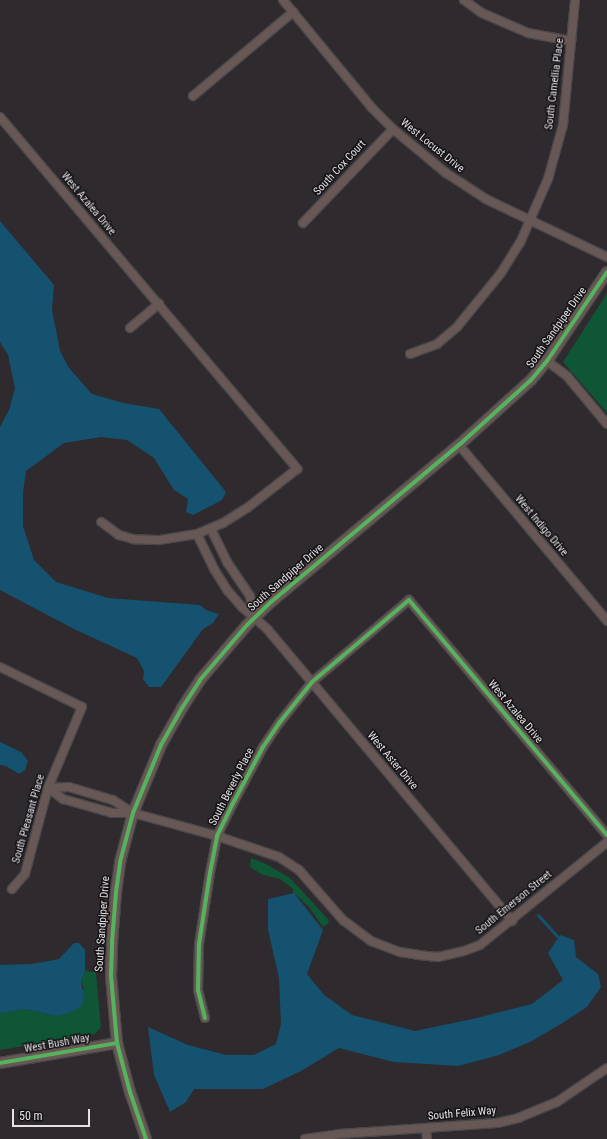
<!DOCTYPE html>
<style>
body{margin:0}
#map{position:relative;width:607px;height:1139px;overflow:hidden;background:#2e2a2e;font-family:"Roboto Condensed",sans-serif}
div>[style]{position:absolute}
.green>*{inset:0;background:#0e5635}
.water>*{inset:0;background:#155270}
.stream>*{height:3px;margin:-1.5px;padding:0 1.5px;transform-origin:1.5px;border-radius:1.5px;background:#155270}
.roads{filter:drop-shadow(1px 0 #4a484a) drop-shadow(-1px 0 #4a484a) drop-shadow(0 1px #4a484a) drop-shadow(0 -1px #4a484a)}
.minor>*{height:8px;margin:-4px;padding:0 4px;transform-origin:4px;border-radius:4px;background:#685855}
.tertiary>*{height:10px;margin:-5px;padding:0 5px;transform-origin:5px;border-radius:5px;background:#685855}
.cycleway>*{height:4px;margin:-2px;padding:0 2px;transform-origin:2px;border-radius:2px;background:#56b35d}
span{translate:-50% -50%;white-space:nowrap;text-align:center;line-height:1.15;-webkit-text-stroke:3px #151315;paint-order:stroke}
.street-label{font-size:11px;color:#e5e1e5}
.scale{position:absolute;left:12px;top:1109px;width:78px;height:18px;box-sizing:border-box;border:2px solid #e5e1e5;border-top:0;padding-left:5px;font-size:12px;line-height:14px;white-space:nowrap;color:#e5e1e5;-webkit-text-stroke:3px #151315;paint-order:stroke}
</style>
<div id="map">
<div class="green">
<i style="clip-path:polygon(607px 293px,607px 413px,563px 362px)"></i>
<i style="clip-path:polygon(251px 858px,266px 864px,290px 878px,328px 919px,329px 923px,323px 927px,309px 907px,293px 892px,293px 889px,280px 879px,263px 875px,250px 867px)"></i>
<i style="clip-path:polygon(85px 971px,96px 972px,101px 1027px,95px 1034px,0 1050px,0 1013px,25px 1009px,56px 1016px,84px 989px,81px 981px)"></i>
</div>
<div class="water">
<i style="clip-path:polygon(0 221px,54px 285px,52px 310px,60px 351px,69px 368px,92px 394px,123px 403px,159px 409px,226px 492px,222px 500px,193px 515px,186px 512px,188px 499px,174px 490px,154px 458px,127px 440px,101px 437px,64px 443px,26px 471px,23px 492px,23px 526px,34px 560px,56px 582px,108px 598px,200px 605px,206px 610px,219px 614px,213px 623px,203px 629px,161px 687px,149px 687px,143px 679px,144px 671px,137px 658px,76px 630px,0 590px,0 427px,9px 410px,15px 388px,8px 355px,0 342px)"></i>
<i style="clip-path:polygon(0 742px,21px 752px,28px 761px,25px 770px,19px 774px,6px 766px,0 765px)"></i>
<i style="clip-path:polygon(294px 893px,323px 930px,307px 974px,324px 995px,352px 1015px,415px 1031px,477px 1018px,532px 1004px,563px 980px,548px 953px,560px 935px,574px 940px,576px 957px,598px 974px,601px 987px,587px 1007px,564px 1022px,532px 1041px,499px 1055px,458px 1066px,394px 1062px,339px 1048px,301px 1071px,263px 1089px,194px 1089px,186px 1102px,170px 1112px,154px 1075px,148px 1027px,188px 1045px,226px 1055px,254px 1055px,276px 1044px,281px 1024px,279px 978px,268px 930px,268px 899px)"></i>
<i style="clip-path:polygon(74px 943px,79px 943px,85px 950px,85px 971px,81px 981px,84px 1000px,80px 1007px,69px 1013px,56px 1016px,25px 1009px,0 1013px,0 965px,32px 964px,59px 959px)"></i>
</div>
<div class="stream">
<i style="left:538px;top:915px;width:28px;rotate:48deg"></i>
</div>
<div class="roads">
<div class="minor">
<i style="left:283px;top:0;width:140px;rotate:50.5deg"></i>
<i style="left:372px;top:108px;width:30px;rotate:45deg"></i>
<i style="left:393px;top:129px;width:69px;rotate:39.7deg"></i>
<i style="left:446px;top:173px;width:48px;rotate:33deg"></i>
<i style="left:486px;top:199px;width:134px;rotate:25.6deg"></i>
<i style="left:464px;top:0;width:22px;rotate:36deg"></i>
<i style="left:482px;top:13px;width:50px;rotate:23.5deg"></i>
<i style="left:528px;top:33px;width:44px;rotate:10.5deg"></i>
<i style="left:193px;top:96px;width:131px;rotate:-40deg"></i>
<i style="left:0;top:117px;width:461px;rotate:49.8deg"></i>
<i style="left:297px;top:469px;width:63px;rotate:142deg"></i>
<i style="left:247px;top:508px;width:28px;rotate:148deg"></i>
<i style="left:223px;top:523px;width:28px;rotate:157deg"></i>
<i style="left:197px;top:534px;width:39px;rotate:171deg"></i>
<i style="left:158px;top:540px;width:25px;rotate:-178deg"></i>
<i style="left:133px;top:539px;width:15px;rotate:-164deg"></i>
<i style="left:119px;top:535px;width:22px;rotate:-144deg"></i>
<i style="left:303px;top:223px;width:130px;rotate:-46.2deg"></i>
<i style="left:130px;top:328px;width:38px;rotate:-40deg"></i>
<i style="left:410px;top:354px;width:29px;rotate:-20deg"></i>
<i style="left:437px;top:344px;width:26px;rotate:-40deg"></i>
<i style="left:457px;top:327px;width:70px;rotate:-50.8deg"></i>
<i style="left:501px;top:273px;width:36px;rotate:-58deg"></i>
<i style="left:520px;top:243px;width:70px;rotate:-66.4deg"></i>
<i style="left:548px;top:179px;width:56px;rotate:-74.5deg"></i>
<i style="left:563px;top:125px;width:126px;rotate:-84.5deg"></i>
<i style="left:547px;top:361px;width:25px;rotate:37deg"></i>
<i style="left:567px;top:376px;width:62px;rotate:50.2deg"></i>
<i style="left:459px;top:445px;width:230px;rotate:49.9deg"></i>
<i style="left:211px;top:529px;width:37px;rotate:64deg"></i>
<i style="left:227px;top:562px;width:41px;rotate:55.9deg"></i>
<i style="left:250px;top:596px;width:21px;rotate:79deg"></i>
<i style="left:197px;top:534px;width:39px;rotate:64deg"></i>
<i style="left:214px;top:569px;width:26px;rotate:58deg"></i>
<i style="left:228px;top:591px;width:21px;rotate:49deg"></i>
<i style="left:242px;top:607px;width:35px;rotate:41deg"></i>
<i style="left:268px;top:630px;width:380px;rotate:50deg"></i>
<i style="left:0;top:667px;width:91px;rotate:26deg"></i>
<i style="left:82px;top:707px;width:88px;rotate:112.8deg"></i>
<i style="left:48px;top:788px;width:89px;rotate:105deg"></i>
<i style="left:25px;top:874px;width:20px;rotate:131deg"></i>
<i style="left:48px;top:788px;width:21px;rotate:-3deg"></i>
<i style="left:69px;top:787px;width:46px;rotate:16.5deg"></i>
<i style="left:113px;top:800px;width:24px;rotate:33deg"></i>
<i style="left:133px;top:813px;width:87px;rotate:15.3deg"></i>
<i style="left:217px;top:836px;width:65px;rotate:18.7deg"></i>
<i style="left:279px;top:857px;width:24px;rotate:33deg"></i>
<i style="left:299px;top:870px;width:67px;rotate:48.7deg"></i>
<i style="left:343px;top:920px;width:35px;rotate:37deg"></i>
<i style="left:371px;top:941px;width:31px;rotate:21deg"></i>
<i style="left:400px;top:952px;width:18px;rotate:9deg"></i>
<i style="left:418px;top:955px;width:20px;rotate:6deg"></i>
<i style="left:438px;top:957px;width:27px;rotate:-13deg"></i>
<i style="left:464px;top:951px;width:17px;rotate:-21deg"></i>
<i style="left:480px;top:945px;width:164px;rotate:-39deg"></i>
<i style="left:48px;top:788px;width:19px;rotate:36deg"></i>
<i style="left:63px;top:799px;width:51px;rotate:15.9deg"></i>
<i style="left:112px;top:813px;width:20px"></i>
<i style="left:205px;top:1018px;width:29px;rotate:-104deg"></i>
<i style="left:198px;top:990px;width:46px;rotate:-88.8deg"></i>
<i style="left:199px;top:944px;width:72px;rotate:-81.2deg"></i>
<i style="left:210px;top:873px;width:38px;rotate:-79deg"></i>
<i style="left:217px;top:836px;width:34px;rotate:-64deg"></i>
<i style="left:232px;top:805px;width:66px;rotate:-61.9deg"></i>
<i style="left:263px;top:747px;width:30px;rotate:-56deg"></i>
<i style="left:280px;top:722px;width:51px;rotate:-51.3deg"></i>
<i style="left:312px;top:682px;width:127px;rotate:-40.2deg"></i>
<i style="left:409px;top:600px;width:307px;rotate:49.9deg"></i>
<i style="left:426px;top:1128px;width:11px;rotate:85deg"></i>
<i style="left:305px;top:1139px;width:34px;rotate:-8deg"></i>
<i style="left:339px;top:1134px;width:158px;rotate:-4deg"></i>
<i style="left:497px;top:1123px;width:22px;rotate:-13deg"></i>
<i style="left:518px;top:1118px;width:42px;rotate:-22.3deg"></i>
<i style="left:557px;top:1102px;width:60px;rotate:-34.2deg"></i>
</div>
<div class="tertiary">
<i style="left:0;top:1063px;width:119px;rotate:-9.7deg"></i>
<i style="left:146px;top:1139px;width:50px;rotate:-108.8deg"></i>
<i style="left:130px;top:1092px;width:51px;rotate:-104.9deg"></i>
<i style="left:117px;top:1043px;width:67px;rotate:-95.1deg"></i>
<i style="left:111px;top:976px;width:34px;rotate:-88deg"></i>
<i style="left:112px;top:942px;width:50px;rotate:-85.4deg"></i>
<i style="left:116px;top:892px;width:30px;rotate:-82deg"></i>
<i style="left:120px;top:862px;width:51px;rotate:-75.1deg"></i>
<i style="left:133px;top:813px;width:74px;rotate:-67.6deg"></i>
<i style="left:161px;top:745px;width:43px;rotate:-60.4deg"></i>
<i style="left:182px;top:708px;width:33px;rotate:-57deg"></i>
<i style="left:200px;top:680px;width:72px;rotate:-49.5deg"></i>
<i style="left:247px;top:625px;width:33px;rotate:-44deg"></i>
<i style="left:271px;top:602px;width:245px;rotate:-39.9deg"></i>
<i style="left:459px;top:445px;width:97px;rotate:-42.1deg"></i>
<i style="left:531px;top:380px;width:25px;rotate:-50deg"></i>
<i style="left:547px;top:361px;width:107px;rotate:-56deg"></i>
</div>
</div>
<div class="cycleway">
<i style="left:205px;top:1018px;width:29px;rotate:-104deg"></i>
<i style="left:198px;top:990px;width:46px;rotate:-88.8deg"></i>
<i style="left:199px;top:944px;width:72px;rotate:-81.2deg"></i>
<i style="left:210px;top:873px;width:38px;rotate:-79deg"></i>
<i style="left:217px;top:836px;width:34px;rotate:-64deg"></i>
<i style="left:232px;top:805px;width:66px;rotate:-61.9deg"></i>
<i style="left:263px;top:747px;width:30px;rotate:-56deg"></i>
<i style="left:280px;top:722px;width:51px;rotate:-51.3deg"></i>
<i style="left:312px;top:682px;width:127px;rotate:-40.2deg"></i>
<i style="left:409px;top:600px;width:307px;rotate:49.9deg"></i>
<i style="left:0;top:1063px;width:119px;rotate:-9.7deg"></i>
<i style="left:146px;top:1139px;width:50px;rotate:-108.8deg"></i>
<i style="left:130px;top:1092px;width:51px;rotate:-104.9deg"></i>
<i style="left:117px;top:1043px;width:67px;rotate:-95.1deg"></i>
<i style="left:111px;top:976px;width:34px;rotate:-88deg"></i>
<i style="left:112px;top:942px;width:50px;rotate:-85.4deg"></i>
<i style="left:116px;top:892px;width:30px;rotate:-82deg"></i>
<i style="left:120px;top:862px;width:51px;rotate:-75.1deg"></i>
<i style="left:133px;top:813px;width:74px;rotate:-67.6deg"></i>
<i style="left:161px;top:745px;width:43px;rotate:-60.4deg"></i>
<i style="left:182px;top:708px;width:33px;rotate:-57deg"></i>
<i style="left:200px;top:680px;width:72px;rotate:-49.5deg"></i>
<i style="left:247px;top:625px;width:33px;rotate:-44deg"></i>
<i style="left:271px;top:602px;width:245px;rotate:-39.9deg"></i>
<i style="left:459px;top:445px;width:97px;rotate:-42.1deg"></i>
<i style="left:531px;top:380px;width:25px;rotate:-50deg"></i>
<i style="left:547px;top:361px;width:107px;rotate:-56deg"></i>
</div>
<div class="street-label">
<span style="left:555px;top:84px;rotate:-83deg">South Camellia Place</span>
<span style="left:432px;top:146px;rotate:39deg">West Locust Drive</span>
<span style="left:340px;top:168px;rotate:-47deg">South Cox Court</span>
<span style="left:88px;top:204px;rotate:50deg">West Azalea Drive</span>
<span style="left:557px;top:328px;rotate:-55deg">South Sandpiper Drive</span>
<span style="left:541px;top:526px;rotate:50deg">West Indigo Drive</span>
<span style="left:286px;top:578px;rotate:-41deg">South Sandpiper Drive</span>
<span style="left:515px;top:712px;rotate:50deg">West Azalea Drive</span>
<span style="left:392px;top:761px;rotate:50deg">West Aster Drive</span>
<span style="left:232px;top:787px;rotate:-63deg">South Beverly Place</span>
<span style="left:29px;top:819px;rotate:-74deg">South Pleasant Place</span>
<span style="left:514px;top:903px;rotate:-39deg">South Emerson Street</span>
<span style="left:103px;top:924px;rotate:-86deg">South Sandpiper Drive</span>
<span style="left:57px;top:1044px;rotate:-10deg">West Bush Way</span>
<span style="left:462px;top:1114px;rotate:-5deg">South Felix Way</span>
</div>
<div class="scale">50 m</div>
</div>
